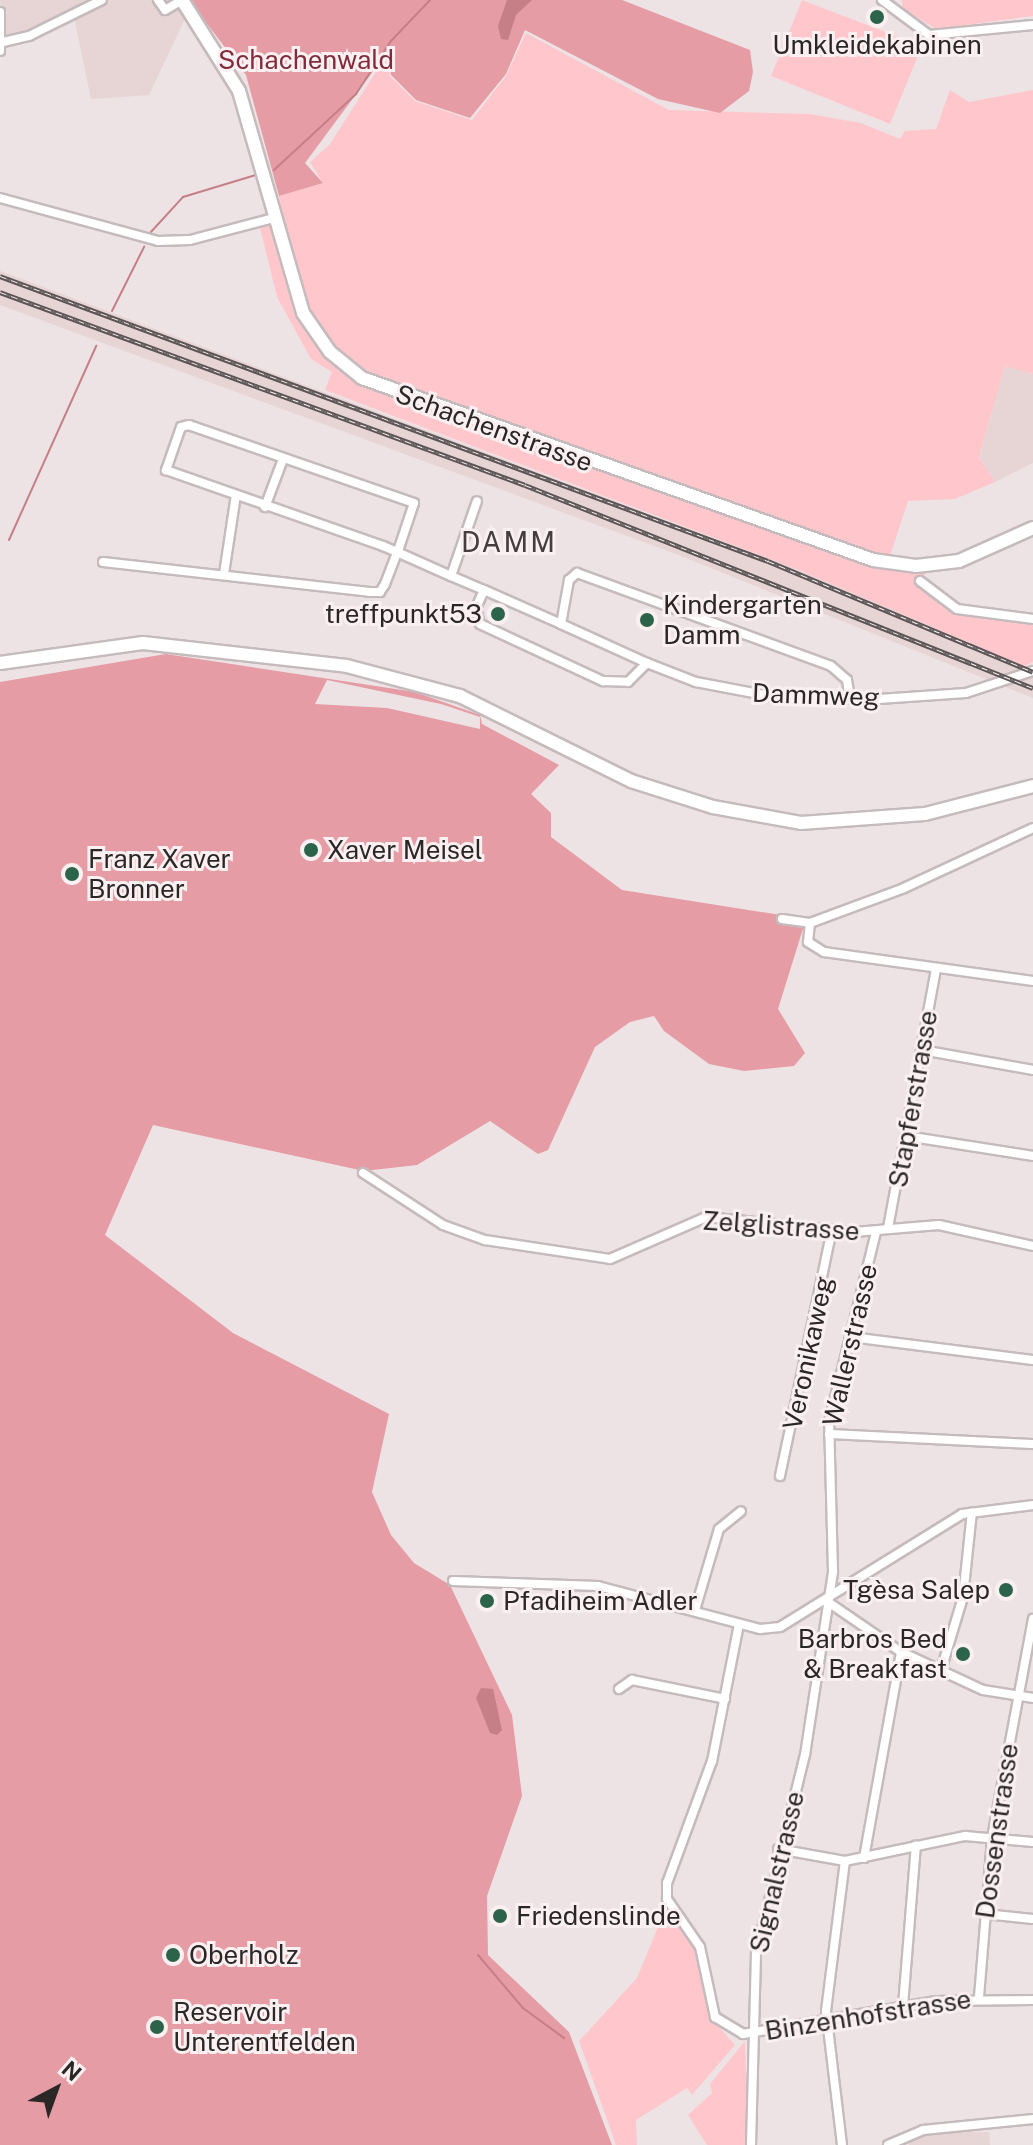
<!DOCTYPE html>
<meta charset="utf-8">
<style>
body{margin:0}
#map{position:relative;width:1033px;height:2145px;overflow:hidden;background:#ede3e4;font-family:"Public Sans",sans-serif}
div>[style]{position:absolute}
.built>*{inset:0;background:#e7d4d5}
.green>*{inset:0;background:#ffc7cc}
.forest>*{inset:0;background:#e59ca4}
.water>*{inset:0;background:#c67f87}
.stream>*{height:2px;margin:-1px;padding:0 1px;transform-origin:1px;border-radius:1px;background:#c67f87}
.roads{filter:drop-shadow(2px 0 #c5bbbc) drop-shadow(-2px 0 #c5bbbc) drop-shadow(0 2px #c5bbbc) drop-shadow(0 -2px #c5bbbc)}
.minor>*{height:8px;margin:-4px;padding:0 4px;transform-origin:4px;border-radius:4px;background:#fff}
.primary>*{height:12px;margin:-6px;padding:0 6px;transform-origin:6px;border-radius:6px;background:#fff}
.rail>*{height:5px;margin-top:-2.5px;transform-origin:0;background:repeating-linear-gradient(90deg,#fbf0f1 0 6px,#5b5556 0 12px);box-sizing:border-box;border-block:2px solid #5b5556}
.dots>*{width:22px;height:22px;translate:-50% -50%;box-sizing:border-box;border:4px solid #fbf0f1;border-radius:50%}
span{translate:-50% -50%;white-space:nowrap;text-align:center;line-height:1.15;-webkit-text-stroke:6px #fbf0f1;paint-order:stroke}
.poi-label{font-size:26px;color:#2b2727}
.left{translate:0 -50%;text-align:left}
.right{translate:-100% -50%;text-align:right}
.park-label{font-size:26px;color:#812c3c}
.street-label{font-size:26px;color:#2b2727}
.neighbourhood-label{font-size:28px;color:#453d3e;letter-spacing:2px}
.north{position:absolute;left:16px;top:2049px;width:80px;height:80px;-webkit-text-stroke:6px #fbf0f1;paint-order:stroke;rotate:41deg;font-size:22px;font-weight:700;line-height:32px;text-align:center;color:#2b2727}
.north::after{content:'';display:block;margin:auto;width:28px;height:36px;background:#2b2727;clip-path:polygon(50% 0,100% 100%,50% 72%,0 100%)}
</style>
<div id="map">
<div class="built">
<i style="clip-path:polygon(0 0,189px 0,192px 4px,149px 95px,91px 99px,73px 12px,3px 42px)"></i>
<i style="clip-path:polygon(0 271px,799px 570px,1033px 669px,1033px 698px,676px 554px,0 305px)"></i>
<i style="clip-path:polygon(1005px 366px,1033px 374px,1033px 463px,995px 482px,979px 458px)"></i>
<i style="clip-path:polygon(989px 2132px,990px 2145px,909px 2145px,909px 2139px,928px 2133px)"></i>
</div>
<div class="green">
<i style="clip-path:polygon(802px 0,922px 46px,890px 124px,771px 76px)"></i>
<i style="clip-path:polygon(902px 0,1033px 0,1033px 16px,936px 29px,902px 8px)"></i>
<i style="clip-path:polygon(526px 33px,669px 110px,810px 114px,861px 123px,900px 139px,905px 131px,936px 129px,950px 90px,969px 102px,1033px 90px,1033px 374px,1005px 366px,979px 457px,995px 482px,955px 499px,908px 501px,889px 559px,363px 373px,333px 349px,292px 275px,279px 196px,323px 183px,310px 162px,330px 144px,388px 53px,390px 76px,415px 101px,472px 120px,506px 76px)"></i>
<i style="clip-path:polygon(267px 224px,274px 227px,292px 303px,309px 335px,364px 384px,840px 554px,887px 568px,932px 570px,919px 578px,921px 585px,949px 609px,1033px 621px,1033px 662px,1024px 666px,799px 570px,325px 390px,332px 372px,311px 359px,277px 297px,260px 228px)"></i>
<i style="clip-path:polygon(667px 1905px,693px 1939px,713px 2020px,735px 2045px,692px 2095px,687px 2088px,636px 2120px,637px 2145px,616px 2145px,579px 2041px,637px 1978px)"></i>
<i style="clip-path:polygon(745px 2041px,748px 2145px,707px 2145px,688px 2115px,712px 2093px,710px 2084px)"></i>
</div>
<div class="forest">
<i style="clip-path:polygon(189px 0,622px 0,750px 50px,753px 72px,749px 91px,720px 113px,658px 99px,525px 30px,506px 74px,470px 118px,416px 100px,391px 75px,388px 51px,305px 163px,323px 183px,279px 196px,246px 75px)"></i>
<i style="clip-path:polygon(evenodd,166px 654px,415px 692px,480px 715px,482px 724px,559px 765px,531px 794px,551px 813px,551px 837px,622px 890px,806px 919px,778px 1009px,805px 1053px,794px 1066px,744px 1071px,709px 1064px,664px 1031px,654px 1016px,630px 1022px,595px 1047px,548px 1150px,538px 1154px,490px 1121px,417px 1165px,364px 1171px,153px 1125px,105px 1235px,233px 1333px,389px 1414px,372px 1492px,391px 1535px,414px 1563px,450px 1585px,512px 1715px,522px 1796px,487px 1896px,488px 1955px,569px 2032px,612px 2145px,0 2145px,0 682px,166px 654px,327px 680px,441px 704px,480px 717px,480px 729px,387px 708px,315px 704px,327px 680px)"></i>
</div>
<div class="water">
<i style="clip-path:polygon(507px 0,532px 0,516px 15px,508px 40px,501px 39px,498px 26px)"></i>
<i style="clip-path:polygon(481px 1688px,493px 1689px,502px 1730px,497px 1735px,490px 1733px,476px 1698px)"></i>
</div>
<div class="stream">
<i style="left:274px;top:170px;width:112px;rotate:-42.8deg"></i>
<i style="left:356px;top:94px;width:64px;rotate:-56.6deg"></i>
<i style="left:391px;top:41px;width:57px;rotate:-46.4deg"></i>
<i style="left:150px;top:233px;width:49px;rotate:-47.5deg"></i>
<i style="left:183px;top:197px;width:76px;rotate:-16.8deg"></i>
<i style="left:112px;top:311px;width:72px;rotate:-63.4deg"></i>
<i style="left:9px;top:540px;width:213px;rotate:-65.8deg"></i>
<i style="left:478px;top:1955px;width:70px;rotate:49.7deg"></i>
<i style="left:523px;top:2008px;width:51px;rotate:36.2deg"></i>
</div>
<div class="roads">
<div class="minor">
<i style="left:158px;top:0;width:12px;rotate:55deg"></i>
<i style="left:165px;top:10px;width:20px;rotate:-30deg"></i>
<i style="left:882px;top:0;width:59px;rotate:36.7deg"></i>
<i style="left:929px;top:35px;width:104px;rotate:-5.5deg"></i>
<i style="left:0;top:12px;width:39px;rotate:90deg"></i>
<i style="left:3px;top:42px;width:27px;rotate:-13deg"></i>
<i style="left:29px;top:36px;width:81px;rotate:-26.3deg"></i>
<i style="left:0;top:198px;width:164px;rotate:15.2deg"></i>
<i style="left:158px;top:241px;width:32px;rotate:-2deg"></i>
<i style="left:190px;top:240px;width:90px;rotate:-14.8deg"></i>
<i style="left:265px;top:507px;width:51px;rotate:-69.4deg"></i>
<i style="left:103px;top:562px;width:268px;rotate:6.4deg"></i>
<i style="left:369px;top:592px;width:11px"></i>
<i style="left:380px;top:592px;width:9px;rotate:-58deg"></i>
<i style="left:385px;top:584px;width:34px;rotate:-69deg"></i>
<i style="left:397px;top:552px;width:4px;rotate:-63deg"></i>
<i style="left:399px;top:548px;width:47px;rotate:-71.6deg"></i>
<i style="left:414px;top:503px;width:238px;rotate:-160.9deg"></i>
<i style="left:189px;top:425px;width:8px;rotate:166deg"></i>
<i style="left:181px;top:427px;width:46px;rotate:109.2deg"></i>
<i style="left:166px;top:470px;width:230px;rotate:19.3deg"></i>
<i style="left:383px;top:546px;width:15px;rotate:23deg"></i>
<i style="left:397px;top:552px;width:59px;rotate:24deg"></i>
<i style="left:451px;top:576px;width:36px;rotate:23deg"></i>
<i style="left:484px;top:590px;width:84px;rotate:23.8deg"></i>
<i style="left:561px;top:624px;width:94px;rotate:24.4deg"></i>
<i style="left:647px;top:663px;width:53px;rotate:21.2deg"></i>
<i style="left:696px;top:682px;width:91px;rotate:10.8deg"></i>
<i style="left:785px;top:699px;width:94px"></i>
<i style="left:879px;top:699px;width:87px;rotate:-3.9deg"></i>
<i style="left:966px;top:693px;width:71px;rotate:-18.2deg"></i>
<i style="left:224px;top:574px;width:80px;rotate:-81.4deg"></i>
<i style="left:451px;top:576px;width:79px;rotate:-70.9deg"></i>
<i style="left:920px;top:581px;width:46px;rotate:37.1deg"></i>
<i style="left:957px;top:609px;width:77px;rotate:7.5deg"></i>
<i style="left:484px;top:590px;width:20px;rotate:114deg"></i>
<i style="left:476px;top:608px;width:16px;rotate:76deg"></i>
<i style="left:480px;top:624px;width:136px;rotate:24.9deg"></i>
<i style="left:603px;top:681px;width:25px;rotate:2deg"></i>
<i style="left:628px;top:682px;width:27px;rotate:-45deg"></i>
<i style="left:561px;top:624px;width:45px;rotate:-79.7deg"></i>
<i style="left:569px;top:580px;width:11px;rotate:-41deg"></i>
<i style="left:577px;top:573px;width:270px;rotate:20.1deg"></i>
<i style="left:831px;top:666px;width:21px;rotate:41deg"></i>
<i style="left:847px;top:680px;width:19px;rotate:81deg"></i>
<i style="left:782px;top:919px;width:28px;rotate:8deg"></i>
<i style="left:810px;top:923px;width:19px;rotate:96deg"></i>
<i style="left:808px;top:942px;width:19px;rotate:32deg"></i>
<i style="left:824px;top:952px;width:211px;rotate:7.9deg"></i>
<i style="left:810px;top:923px;width:100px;rotate:-20.4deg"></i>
<i style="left:904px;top:888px;width:142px;rotate:-24.9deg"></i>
<i style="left:922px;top:1050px;width:113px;rotate:10.2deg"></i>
<i style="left:906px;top:1136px;width:129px;rotate:8.9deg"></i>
<i style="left:363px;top:1173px;width:95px;rotate:33deg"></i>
<i style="left:443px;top:1225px;width:45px;rotate:19.7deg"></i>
<i style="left:485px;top:1240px;width:126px;rotate:8.6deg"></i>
<i style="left:610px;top:1259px;width:105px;rotate:-23.6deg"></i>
<i style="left:706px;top:1217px;width:149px;rotate:5.8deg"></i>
<i style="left:854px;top:1232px;width:85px;rotate:-4.7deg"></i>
<i style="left:939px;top:1225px;width:96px;rotate:12.6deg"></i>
<i style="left:888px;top:1228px;width:263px;rotate:-79.5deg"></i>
<i style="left:851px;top:1337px;width:183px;rotate:7.2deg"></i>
<i style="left:829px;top:1434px;width:204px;rotate:2.8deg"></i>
<i style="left:780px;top:1476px;width:251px;rotate:-78.1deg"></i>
<i style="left:453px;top:1581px;width:145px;rotate:2deg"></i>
<i style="left:598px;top:1586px;width:168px;rotate:14.9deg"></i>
<i style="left:760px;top:1629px;width:20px;rotate:-6deg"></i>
<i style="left:780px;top:1627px;width:214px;rotate:-31.8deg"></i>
<i style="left:962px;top:1514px;width:72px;rotate:-7.2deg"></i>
<i style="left:828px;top:1602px;width:88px;rotate:34.4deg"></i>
<i style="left:901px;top:1652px;width:90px;rotate:24.9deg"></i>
<i style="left:983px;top:1690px;width:51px;rotate:9.1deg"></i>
<i style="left:695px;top:1610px;width:84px;rotate:-73.5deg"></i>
<i style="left:719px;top:1529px;width:28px;rotate:-39deg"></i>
<i style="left:739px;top:1624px;width:140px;rotate:101.1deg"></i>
<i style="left:712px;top:1761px;width:130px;rotate:110.2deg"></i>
<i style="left:667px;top:1883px;width:16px;rotate:90deg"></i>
<i style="left:667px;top:1899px;width:58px;rotate:55.5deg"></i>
<i style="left:700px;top:1947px;width:72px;rotate:77.9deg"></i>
<i style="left:715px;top:2017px;width:33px;rotate:31deg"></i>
<i style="left:743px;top:2034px;width:196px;rotate:-9.7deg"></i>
<i style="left:936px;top:2001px;width:97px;rotate:-0.6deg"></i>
<i style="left:941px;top:1670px;width:76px;rotate:-73.2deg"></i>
<i style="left:963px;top:1597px;width:85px;rotate:-84deg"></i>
<i style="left:619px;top:1689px;width:16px;rotate:-35deg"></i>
<i style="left:632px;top:1680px;width:95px;rotate:11.5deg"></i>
<i style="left:778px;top:1849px;width:68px;rotate:10.2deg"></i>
<i style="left:845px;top:1861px;width:123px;rotate:-11.8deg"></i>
<i style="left:965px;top:1836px;width:68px;rotate:5deg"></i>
<i style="left:864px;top:1858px;width:209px;rotate:-79.8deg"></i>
<i style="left:985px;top:1914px;width:48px;rotate:5.9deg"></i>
<i style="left:979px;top:1997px;width:160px;rotate:-85.3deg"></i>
<i style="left:992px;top:1838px;width:223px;rotate:-79.4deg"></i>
<i style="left:903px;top:2006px;width:161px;rotate:-85.4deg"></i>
<i style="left:751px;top:2145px;width:191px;rotate:-88.5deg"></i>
<i style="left:756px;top:1954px;width:205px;rotate:-76.2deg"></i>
<i style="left:805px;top:1755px;width:186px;rotate:-81.3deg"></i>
<i style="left:833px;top:1571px;width:149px;rotate:-91.5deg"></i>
<i style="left:829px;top:1422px;width:196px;rotate:-76.1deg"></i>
<i style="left:842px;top:2145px;width:135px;rotate:-96.8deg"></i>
<i style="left:826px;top:2011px;width:151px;rotate:-82.8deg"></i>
<i style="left:888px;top:2145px;width:38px;rotate:-23deg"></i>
<i style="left:923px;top:2130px;width:111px;rotate:-5.7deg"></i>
</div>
<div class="primary">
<i style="left:182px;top:0;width:107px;rotate:57.9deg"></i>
<i style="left:239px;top:91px;width:231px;rotate:73.9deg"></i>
<i style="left:303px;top:313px;width:47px;rotate:55.3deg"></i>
<i style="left:330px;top:352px;width:41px;rotate:39.1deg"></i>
<i style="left:362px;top:378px;width:542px;rotate:19.6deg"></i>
<i style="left:873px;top:560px;width:43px;rotate:7.9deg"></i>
<i style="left:916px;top:566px;width:43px;rotate:-6.6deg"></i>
<i style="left:959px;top:561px;width:81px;rotate:-24deg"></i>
<i style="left:0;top:663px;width:144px;rotate:-8deg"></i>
<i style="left:143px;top:643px;width:205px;rotate:6.4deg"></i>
<i style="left:347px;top:666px;width:117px;rotate:14.9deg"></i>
<i style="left:460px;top:696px;width:191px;rotate:26.4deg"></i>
<i style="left:631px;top:781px;width:86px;rotate:17.6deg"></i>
<i style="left:713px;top:807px;width:89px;rotate:10.3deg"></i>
<i style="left:801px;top:823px;width:124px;rotate:-4.2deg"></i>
<i style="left:925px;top:814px;width:112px;rotate:-14.5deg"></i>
</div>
</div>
<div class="rail">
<i style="left:0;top:276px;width:819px;rotate:20.36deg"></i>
<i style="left:768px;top:561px;width:287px;rotate:22.7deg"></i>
<i style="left:0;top:292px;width:559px;rotate:20.18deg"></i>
<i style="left:525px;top:485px;width:547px;rotate:21.78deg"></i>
</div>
<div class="dots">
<i style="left:877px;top:17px;background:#2c634b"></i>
<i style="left:498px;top:614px;background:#2c634b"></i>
<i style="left:647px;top:620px;background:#2c634b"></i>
<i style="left:311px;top:850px;background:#2c634b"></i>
<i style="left:72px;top:874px;background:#2c634b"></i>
<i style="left:1006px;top:1590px;background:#2c634b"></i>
<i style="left:487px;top:1601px;background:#2c634b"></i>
<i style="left:963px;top:1654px;background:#2c634b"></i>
<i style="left:500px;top:1916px;background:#2c634b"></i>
<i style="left:173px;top:1955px;background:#2c634b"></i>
<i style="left:157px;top:2027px;background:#2c634b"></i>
</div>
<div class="poi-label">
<span style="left:877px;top:45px">Umkleidekabinen</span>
<span class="left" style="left:663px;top:620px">Kindergarten<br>Damm</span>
<span class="right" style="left:482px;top:614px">treffpunkt53</span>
<span class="left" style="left:327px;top:850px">Xaver Meisel</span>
<span class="left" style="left:88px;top:874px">Franz Xaver<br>Bronner</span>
<span class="right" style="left:990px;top:1590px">Tgèsa Salep</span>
<span class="left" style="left:503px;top:1601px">Pfadiheim Adler</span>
<span class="right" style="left:947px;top:1654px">Barbros Bed<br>&amp; Breakfast</span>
<span class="left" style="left:516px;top:1916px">Friedenslinde</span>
<span class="left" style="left:189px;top:1955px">Oberholz</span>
<span class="left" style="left:173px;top:2027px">Reservoir<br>Unterentfelden</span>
</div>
<div class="park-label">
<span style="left:306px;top:60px">Schachenwald</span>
</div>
<div class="street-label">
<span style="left:494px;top:428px;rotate:20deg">Schachenstrasse</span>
<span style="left:816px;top:695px;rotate:2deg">Dammweg</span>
<span style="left:913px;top:1099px;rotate:-80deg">Stapferstrasse</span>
<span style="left:781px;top:1226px;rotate:4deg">Zelglistrasse</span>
<span style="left:850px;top:1345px;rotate:-77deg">Wallerstrasse</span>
<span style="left:808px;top:1353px;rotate:-78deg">Veronikaweg</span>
<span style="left:997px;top:1831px;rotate:-82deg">Dossenstrasse</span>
<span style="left:777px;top:1872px;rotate:-77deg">Signalstrasse</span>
<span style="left:868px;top:2015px;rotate:-9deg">Binzenhofstrasse</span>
</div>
<div class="neighbourhood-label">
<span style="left:509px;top:542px">DAMM</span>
</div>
<div class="north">N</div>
</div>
